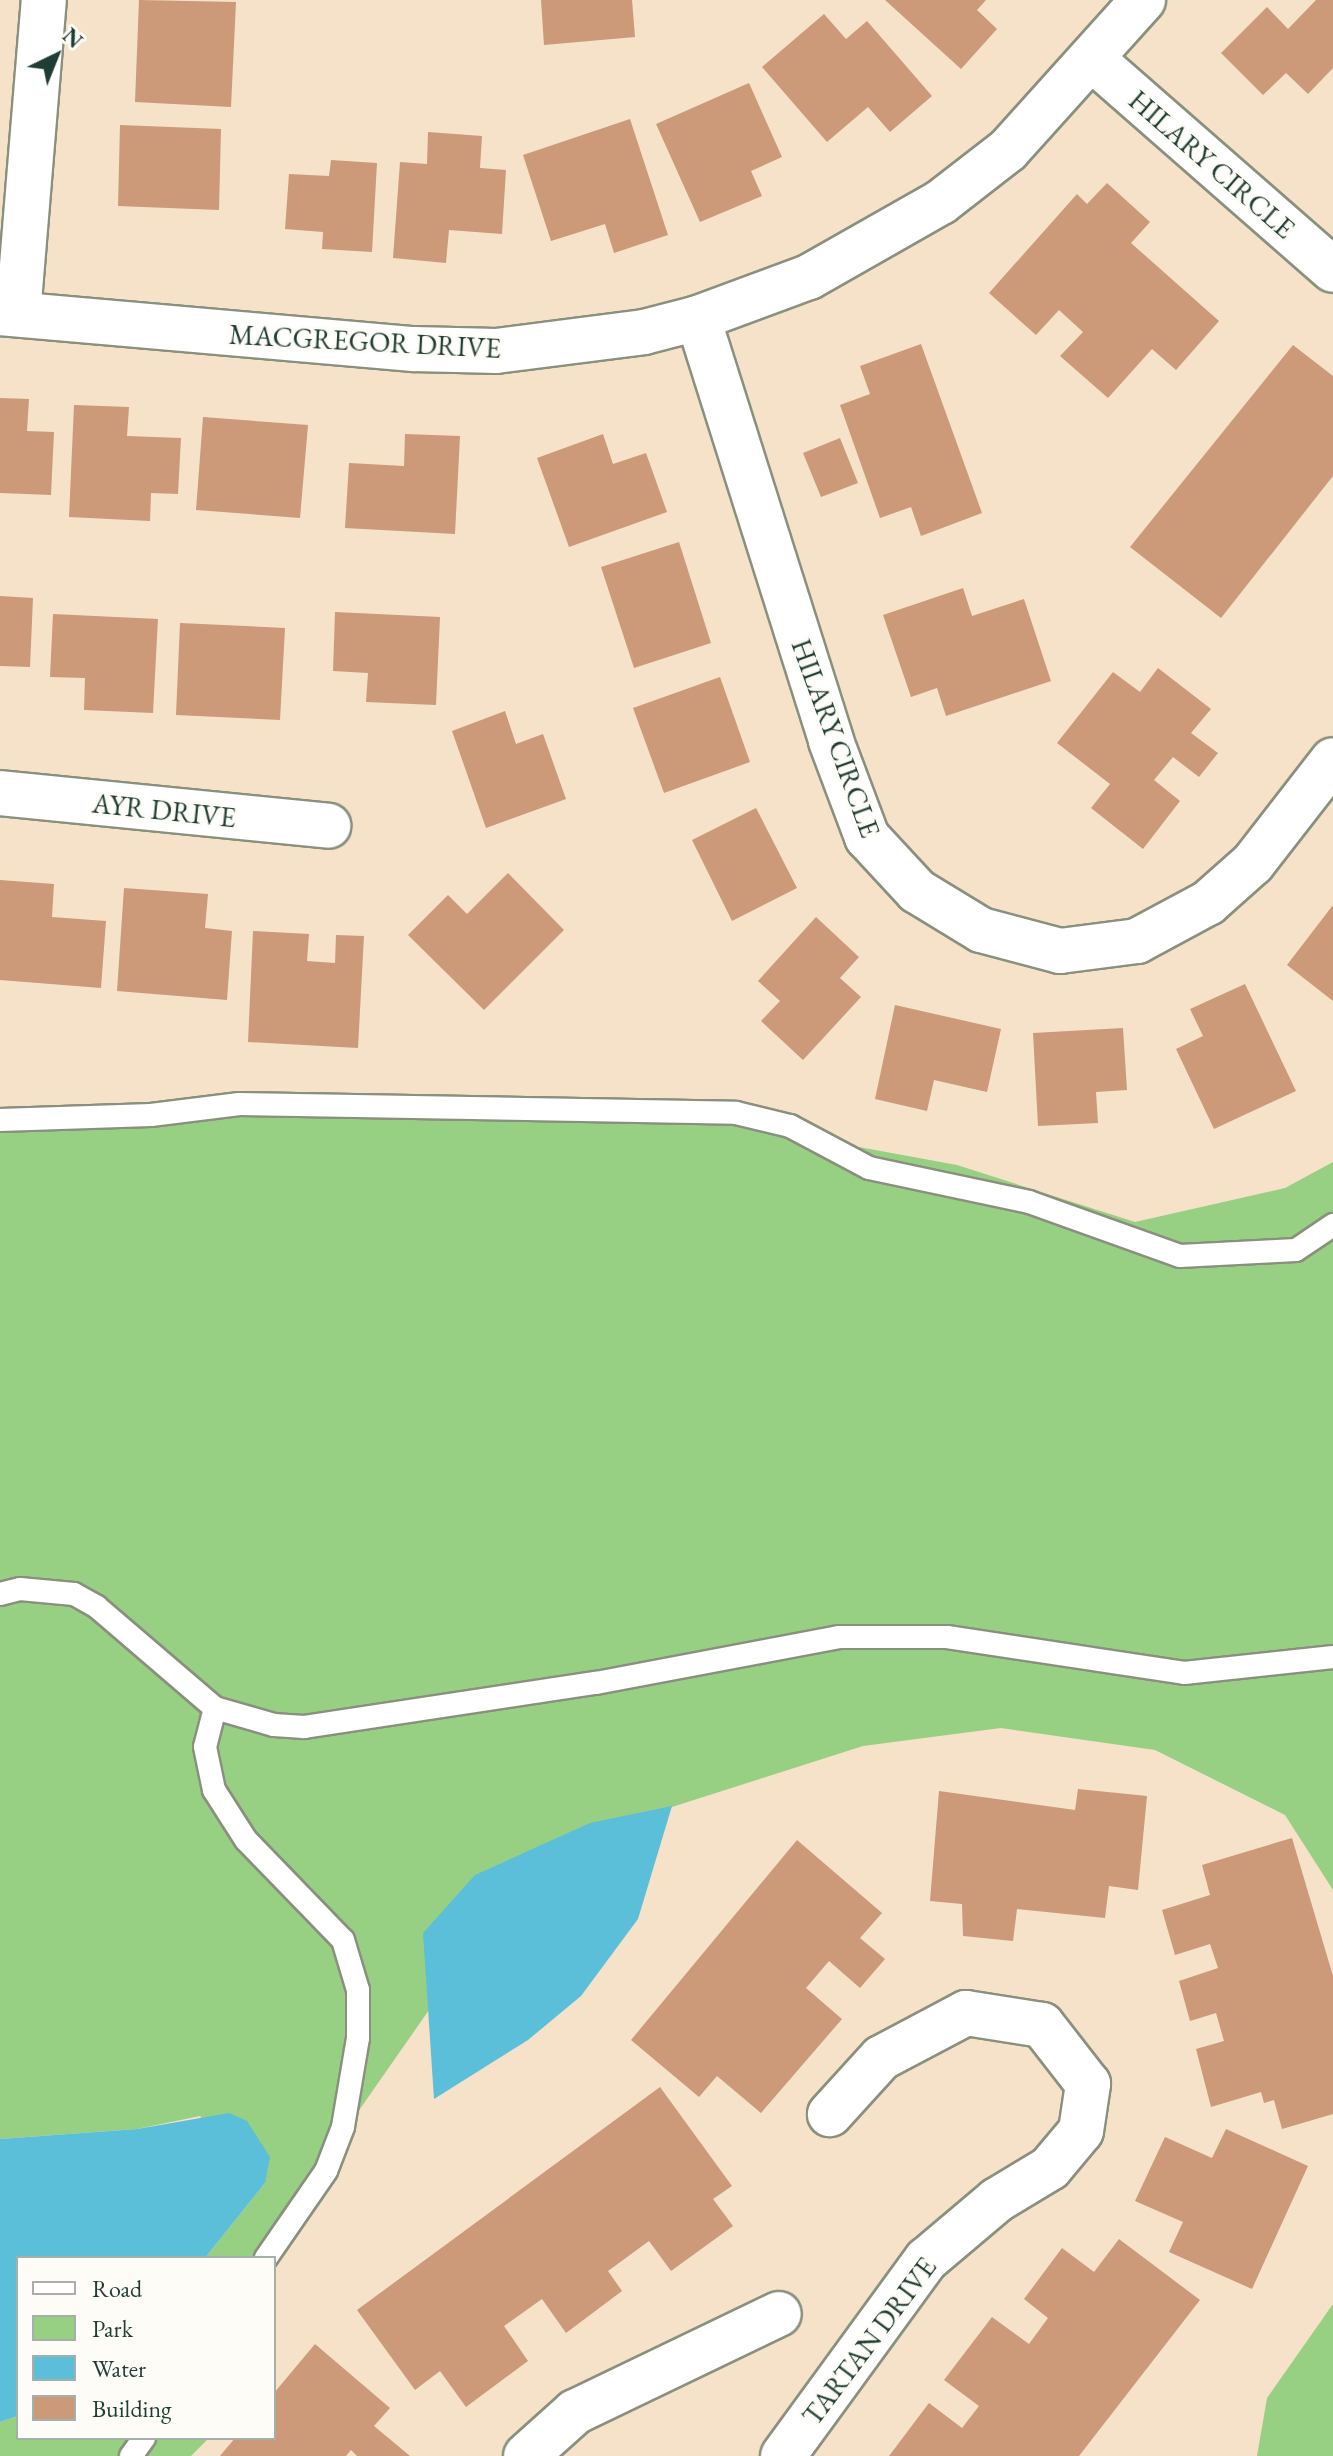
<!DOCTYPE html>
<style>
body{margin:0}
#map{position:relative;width:1333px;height:2456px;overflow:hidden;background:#f5e2c8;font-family:"EB Garamond",serif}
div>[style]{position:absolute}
.green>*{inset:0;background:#97d083}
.water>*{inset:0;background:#5cbfda}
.building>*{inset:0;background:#cc9979}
.roads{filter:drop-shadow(2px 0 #8a907e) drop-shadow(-2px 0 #8a907e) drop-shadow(0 2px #8a907e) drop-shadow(0 -2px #8a907e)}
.service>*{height:22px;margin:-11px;padding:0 11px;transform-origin:11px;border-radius:11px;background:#fff}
.minor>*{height:44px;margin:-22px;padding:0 22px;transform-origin:22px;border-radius:22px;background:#fff}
span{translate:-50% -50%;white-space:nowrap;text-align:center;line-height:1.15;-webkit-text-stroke:6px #fdfcf7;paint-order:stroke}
.street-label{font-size:28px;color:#1f3d34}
.legend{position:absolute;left:16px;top:2256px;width:260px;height:184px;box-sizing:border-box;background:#fdfcf7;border:2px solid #a4b0a9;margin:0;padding:10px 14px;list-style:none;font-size:24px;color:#1f3d34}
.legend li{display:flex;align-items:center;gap:16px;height:40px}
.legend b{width:40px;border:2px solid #a4b0a9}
.north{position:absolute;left:16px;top:16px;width:80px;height:80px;-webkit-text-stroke:6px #fdfcf7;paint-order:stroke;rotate:43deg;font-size:22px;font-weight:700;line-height:32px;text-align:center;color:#1f3d34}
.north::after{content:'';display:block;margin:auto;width:28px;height:36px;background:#1f3d34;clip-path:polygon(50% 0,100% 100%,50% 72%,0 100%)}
</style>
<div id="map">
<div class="green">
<i style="clip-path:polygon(0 1110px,690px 1116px,957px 1165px,1135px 1222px,1285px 1188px,1333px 1162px,1333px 1890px,1285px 1815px,1155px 1750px,1001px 1728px,863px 1746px,672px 1807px,424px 1933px,429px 2010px,256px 2258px,205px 2258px,265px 2183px,200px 2116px,137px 2129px,0 2139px)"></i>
<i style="clip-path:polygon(1333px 2304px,1333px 2456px,1257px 2456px,1267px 2398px)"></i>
<i style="clip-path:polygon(18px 2416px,18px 2438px,209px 2438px,191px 2456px,0 2456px,0 2422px)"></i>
</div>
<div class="water">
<i style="clip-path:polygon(672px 1806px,638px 1919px,581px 1996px,528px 2040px,434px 2099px,423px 1933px,475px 1875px,590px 1823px)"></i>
<i style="clip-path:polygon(229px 2113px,247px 2121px,270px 2157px,265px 2183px,205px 2258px,18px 2258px,18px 2416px,0 2422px,0 2139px,137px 2129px)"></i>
</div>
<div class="building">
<i style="clip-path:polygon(139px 0,236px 2px,231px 107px,135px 102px)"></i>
<i style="clip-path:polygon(541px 0,632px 0,635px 37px,544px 45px)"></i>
<i style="clip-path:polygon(885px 0,986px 0,977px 10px,997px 29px,961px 69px)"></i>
<i style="clip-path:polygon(1316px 0,1333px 0,1333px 68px,1308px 94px,1286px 73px,1263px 95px,1221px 53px,1267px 7px,1288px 29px)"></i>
<i style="clip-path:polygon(824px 14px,846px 39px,867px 21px,932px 96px,890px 132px,868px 107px,827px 142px,762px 67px)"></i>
<i style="clip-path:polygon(749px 83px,782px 157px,751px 171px,762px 196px,700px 222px,656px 124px)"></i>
<i style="clip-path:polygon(630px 119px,668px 235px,614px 253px,605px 224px,551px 241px,523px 155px)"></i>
<i style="clip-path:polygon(120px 125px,221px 129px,219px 210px,118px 206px)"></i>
<i style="clip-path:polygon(428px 132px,482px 136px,480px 168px,506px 170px,502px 234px,449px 230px,446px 263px,393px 258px,400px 162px,427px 164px)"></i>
<i style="clip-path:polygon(331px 160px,377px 163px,372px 252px,322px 249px,323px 232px,285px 229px,289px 174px,329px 176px)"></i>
<i style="clip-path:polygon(1107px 183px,1150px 222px,1131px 243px,1219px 321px,1176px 370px,1152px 349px,1108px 398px,1060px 356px,1083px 332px,1059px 310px,1036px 335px,989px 293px,1077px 194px,1087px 204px)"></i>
<i style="clip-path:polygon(921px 344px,982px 513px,921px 536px,911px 507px,880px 518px,840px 405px,870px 394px,860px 366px)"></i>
<i style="clip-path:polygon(1293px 345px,1333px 376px,1333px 476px,1221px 618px,1130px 547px)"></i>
<i style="clip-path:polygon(0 398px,29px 399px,27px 431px,54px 432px,51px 495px,0 493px)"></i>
<i style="clip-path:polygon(74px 405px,129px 407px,127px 436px,181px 438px,178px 494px,151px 493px,150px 521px,69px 517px)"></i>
<i style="clip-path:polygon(203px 417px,308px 425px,300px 518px,196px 510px)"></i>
<i style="clip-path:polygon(405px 434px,460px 436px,455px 534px,345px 528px,349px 463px,404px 466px)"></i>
<i style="clip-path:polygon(603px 434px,613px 464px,646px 453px,667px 512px,569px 547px,537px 458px)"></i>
<i style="clip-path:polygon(840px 438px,858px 483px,821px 497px,803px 453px)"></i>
<i style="clip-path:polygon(679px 542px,711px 643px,634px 668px,601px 567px)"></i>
<i style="clip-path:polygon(963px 588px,972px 616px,1024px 599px,1051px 681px,946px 716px,937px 688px,911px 697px,883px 615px)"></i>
<i style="clip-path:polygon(0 596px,33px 598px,30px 667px,0 666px)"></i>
<i style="clip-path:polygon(335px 612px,440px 617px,436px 705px,366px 702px,368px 673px,333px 671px)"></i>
<i style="clip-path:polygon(53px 614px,158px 619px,153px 713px,84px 710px,85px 678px,50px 677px)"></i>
<i style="clip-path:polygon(180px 623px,285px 628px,280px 720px,176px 715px)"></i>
<i style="clip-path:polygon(1158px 668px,1211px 709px,1191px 733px,1218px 753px,1199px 777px,1173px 757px,1154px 780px,1180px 801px,1143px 849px,1091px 808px,1110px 784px,1057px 743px,1113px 672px,1140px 692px)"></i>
<i style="clip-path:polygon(720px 677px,750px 762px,664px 793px,633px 708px)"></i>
<i style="clip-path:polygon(505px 711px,516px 744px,543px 734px,566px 799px,486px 828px,452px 731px)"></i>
<i style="clip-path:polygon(756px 808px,797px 888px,732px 921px,692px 840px)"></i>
<i style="clip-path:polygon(508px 873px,564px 930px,484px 1010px,408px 935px,448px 895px,467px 914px)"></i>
<i style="clip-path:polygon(0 880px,54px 884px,52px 917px,106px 921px,101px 988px,0 980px)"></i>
<i style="clip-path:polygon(124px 888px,208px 894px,205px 928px,232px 931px,227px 1000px,117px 991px)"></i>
<i style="clip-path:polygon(1333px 905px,1333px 1001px,1287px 965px)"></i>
<i style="clip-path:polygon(816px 917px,859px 957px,840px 978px,861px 997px,803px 1060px,761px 1021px,780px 1001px,758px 981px)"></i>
<i style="clip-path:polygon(253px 931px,309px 934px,307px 961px,335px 963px,336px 935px,364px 936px,358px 1048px,248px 1042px)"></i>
<i style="clip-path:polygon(1245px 984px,1296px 1091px,1214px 1129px,1176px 1049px,1203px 1036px,1190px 1009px)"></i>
<i style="clip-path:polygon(895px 1005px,1001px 1029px,987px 1092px,934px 1080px,927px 1111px,875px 1099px)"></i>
<i style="clip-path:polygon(1123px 1028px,1127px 1090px,1096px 1092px,1098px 1123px,1038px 1126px,1033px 1033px)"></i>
<i style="clip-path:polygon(1078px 1789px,1147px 1796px,1138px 1890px,1109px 1886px,1105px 1918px,1017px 1909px,1013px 1941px,963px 1936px,962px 1904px,930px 1901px,939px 1791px,1075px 1810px)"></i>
<i style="clip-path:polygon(1292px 1838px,1333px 1976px,1333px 2114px,1282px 2129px,1274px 2100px,1264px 2103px,1261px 2092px,1211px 2107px,1196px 2049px,1224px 2041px,1216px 2013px,1190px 2021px,1179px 1981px,1218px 1968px,1210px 1944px,1175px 1955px,1162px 1910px,1210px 1895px,1202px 1865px)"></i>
<i style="clip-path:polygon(797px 1840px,882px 1913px,860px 1938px,885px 1959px,860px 1988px,829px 1961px,806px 1988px,842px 2019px,761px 2113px,717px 2076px,699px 2097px,631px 2040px)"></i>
<i style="clip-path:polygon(660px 2087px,732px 2186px,713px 2199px,733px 2226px,671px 2271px,649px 2241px,608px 2271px,622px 2291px,566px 2333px,542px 2299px,504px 2326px,528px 2361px,466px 2407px,440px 2371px,415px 2390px,357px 2310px)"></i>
<i style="clip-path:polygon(1226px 2129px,1308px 2166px,1252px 2289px,1169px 2252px,1183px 2222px,1135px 2201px,1165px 2137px,1212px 2158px)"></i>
<i style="clip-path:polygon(1119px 2239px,1200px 2300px,1079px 2456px,889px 2456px,929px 2403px,962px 2428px,979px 2406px,944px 2380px,992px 2317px,1029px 2344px,1048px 2318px,1024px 2299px,1062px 2248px,1094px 2272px)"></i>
<i style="clip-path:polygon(315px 2344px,390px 2408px,374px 2426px,410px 2456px,357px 2456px,351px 2450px,346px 2456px,220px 2456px,235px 2438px,274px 2438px,274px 2393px)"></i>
</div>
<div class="roads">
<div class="service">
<i style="left:0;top:1120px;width:151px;rotate:-1.9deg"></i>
<i style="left:151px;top:1115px;width:89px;rotate:-7.1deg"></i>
<i style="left:239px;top:1104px;width:497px;rotate:1deg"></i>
<i style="left:736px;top:1113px;width:56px;rotate:13.5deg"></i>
<i style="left:790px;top:1126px;width:89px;rotate:28deg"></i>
<i style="left:869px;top:1168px;width:164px;rotate:12deg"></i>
<i style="left:1029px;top:1202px;width:160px;rotate:19.7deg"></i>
<i style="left:1180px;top:1256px;width:116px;rotate:-3deg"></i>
<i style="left:1296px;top:1250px;width:45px;rotate:-34deg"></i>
<i style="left:0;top:1594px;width:21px;rotate:-14deg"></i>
<i style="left:20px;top:1589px;width:54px;rotate:5.3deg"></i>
<i style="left:74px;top:1594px;width:26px;rotate:29deg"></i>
<i style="left:97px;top:1607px;width:155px;rotate:40.6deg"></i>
<i style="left:215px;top:1708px;width:61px;rotate:16.1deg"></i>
<i style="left:274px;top:1725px;width:30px;rotate:4deg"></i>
<i style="left:304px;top:1727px;width:295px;rotate:-8.6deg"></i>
<i style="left:596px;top:1683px;width:247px;rotate:-10.7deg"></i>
<i style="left:839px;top:1637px;width:108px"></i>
<i style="left:947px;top:1637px;width:240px;rotate:8.6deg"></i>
<i style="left:1184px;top:1673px;width:150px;rotate:-6.1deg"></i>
<i style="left:215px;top:1708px;width:40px;rotate:104.4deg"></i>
<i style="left:205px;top:1747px;width:44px;rotate:78.2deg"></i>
<i style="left:214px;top:1790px;width:59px;rotate:57.4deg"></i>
<i style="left:246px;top:1840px;width:139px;rotate:45.9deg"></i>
<i style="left:343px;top:1940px;width:52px;rotate:73.3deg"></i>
<i style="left:358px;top:1990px;width:48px;rotate:90deg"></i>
<i style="left:358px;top:2038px;width:90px;rotate:99.6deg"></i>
<i style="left:343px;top:2127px;width:47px;rotate:111.1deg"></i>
<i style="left:326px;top:2171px;width:106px;rotate:124.6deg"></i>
<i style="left:131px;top:2456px;width:22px;rotate:-54deg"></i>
</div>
<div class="minor">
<i style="left:1092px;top:59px;width:320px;rotate:41.2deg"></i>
<i style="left:0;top:313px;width:415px;rotate:5deg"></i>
<i style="left:413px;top:349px;width:83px;rotate:1.4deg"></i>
<i style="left:496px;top:351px;width:149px;rotate:-7.3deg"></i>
<i style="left:644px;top:332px;width:56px;rotate:-14.5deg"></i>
<i style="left:698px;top:318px;width:118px;rotate:-20.3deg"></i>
<i style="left:809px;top:277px;width:152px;rotate:-29.6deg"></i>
<i style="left:941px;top:202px;width:85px;rotate:-37.8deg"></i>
<i style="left:1008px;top:150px;width:202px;rotate:-48deg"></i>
<i style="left:18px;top:314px;width:315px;rotate:-85.3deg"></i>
<i style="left:698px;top:318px;width:443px;rotate:72.5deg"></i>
<i style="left:831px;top:741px;width:103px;rotate:69.4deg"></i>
<i style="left:867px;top:837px;width:74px;rotate:47.2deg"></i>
<i style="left:917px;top:891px;width:75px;rotate:31.4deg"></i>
<i style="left:981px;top:930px;width:82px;rotate:14.9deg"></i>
<i style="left:1060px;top:951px;width:78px;rotate:-7.4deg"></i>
<i style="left:1137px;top:941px;width:81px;rotate:-28.2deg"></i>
<i style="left:1208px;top:903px;width:60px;rotate:-41.6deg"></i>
<i style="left:1253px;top:863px;width:130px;rotate:-52.2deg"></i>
<i style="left:0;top:793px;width:330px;rotate:5.7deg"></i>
<i style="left:526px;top:2456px;width:66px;rotate:-41.9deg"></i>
<i style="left:575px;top:2412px;width:226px;rotate:-25.7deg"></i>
<i style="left:783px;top:2456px;width:243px;rotate:-53.9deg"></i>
<i style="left:926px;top:2260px;width:93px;rotate:-40.2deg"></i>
<i style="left:997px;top:2200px;width:62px;rotate:-31.1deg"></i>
<i style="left:1050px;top:2168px;width:48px;rotate:-50deg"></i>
<i style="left:1081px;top:2131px;width:48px;rotate:-81.5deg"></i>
<i style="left:1088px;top:2084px;width:75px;rotate:-127.9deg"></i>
<i style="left:1042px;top:2025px;width:77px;rotate:-171deg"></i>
<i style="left:966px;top:2013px;width:96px;rotate:152.1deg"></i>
<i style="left:881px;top:2058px;width:76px;rotate:132.3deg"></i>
</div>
</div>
<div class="street-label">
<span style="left:1212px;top:164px;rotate:41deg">HILARY CIRCLE</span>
<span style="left:365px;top:341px;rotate:3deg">MACGREGOR DRIVE</span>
<span style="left:836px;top:738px;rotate:70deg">HILARY CIRCLE</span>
<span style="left:164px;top:810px;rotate:6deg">AYR DRIVE</span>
<span style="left:869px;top:2341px;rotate:-53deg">TARTAN DRIVE</span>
</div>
<ul class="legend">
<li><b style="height:10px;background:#fff"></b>Road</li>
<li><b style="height:22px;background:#97d083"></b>Park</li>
<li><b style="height:22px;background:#5cbfda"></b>Water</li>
<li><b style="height:22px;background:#cc9979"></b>Building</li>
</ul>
<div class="north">N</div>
</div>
